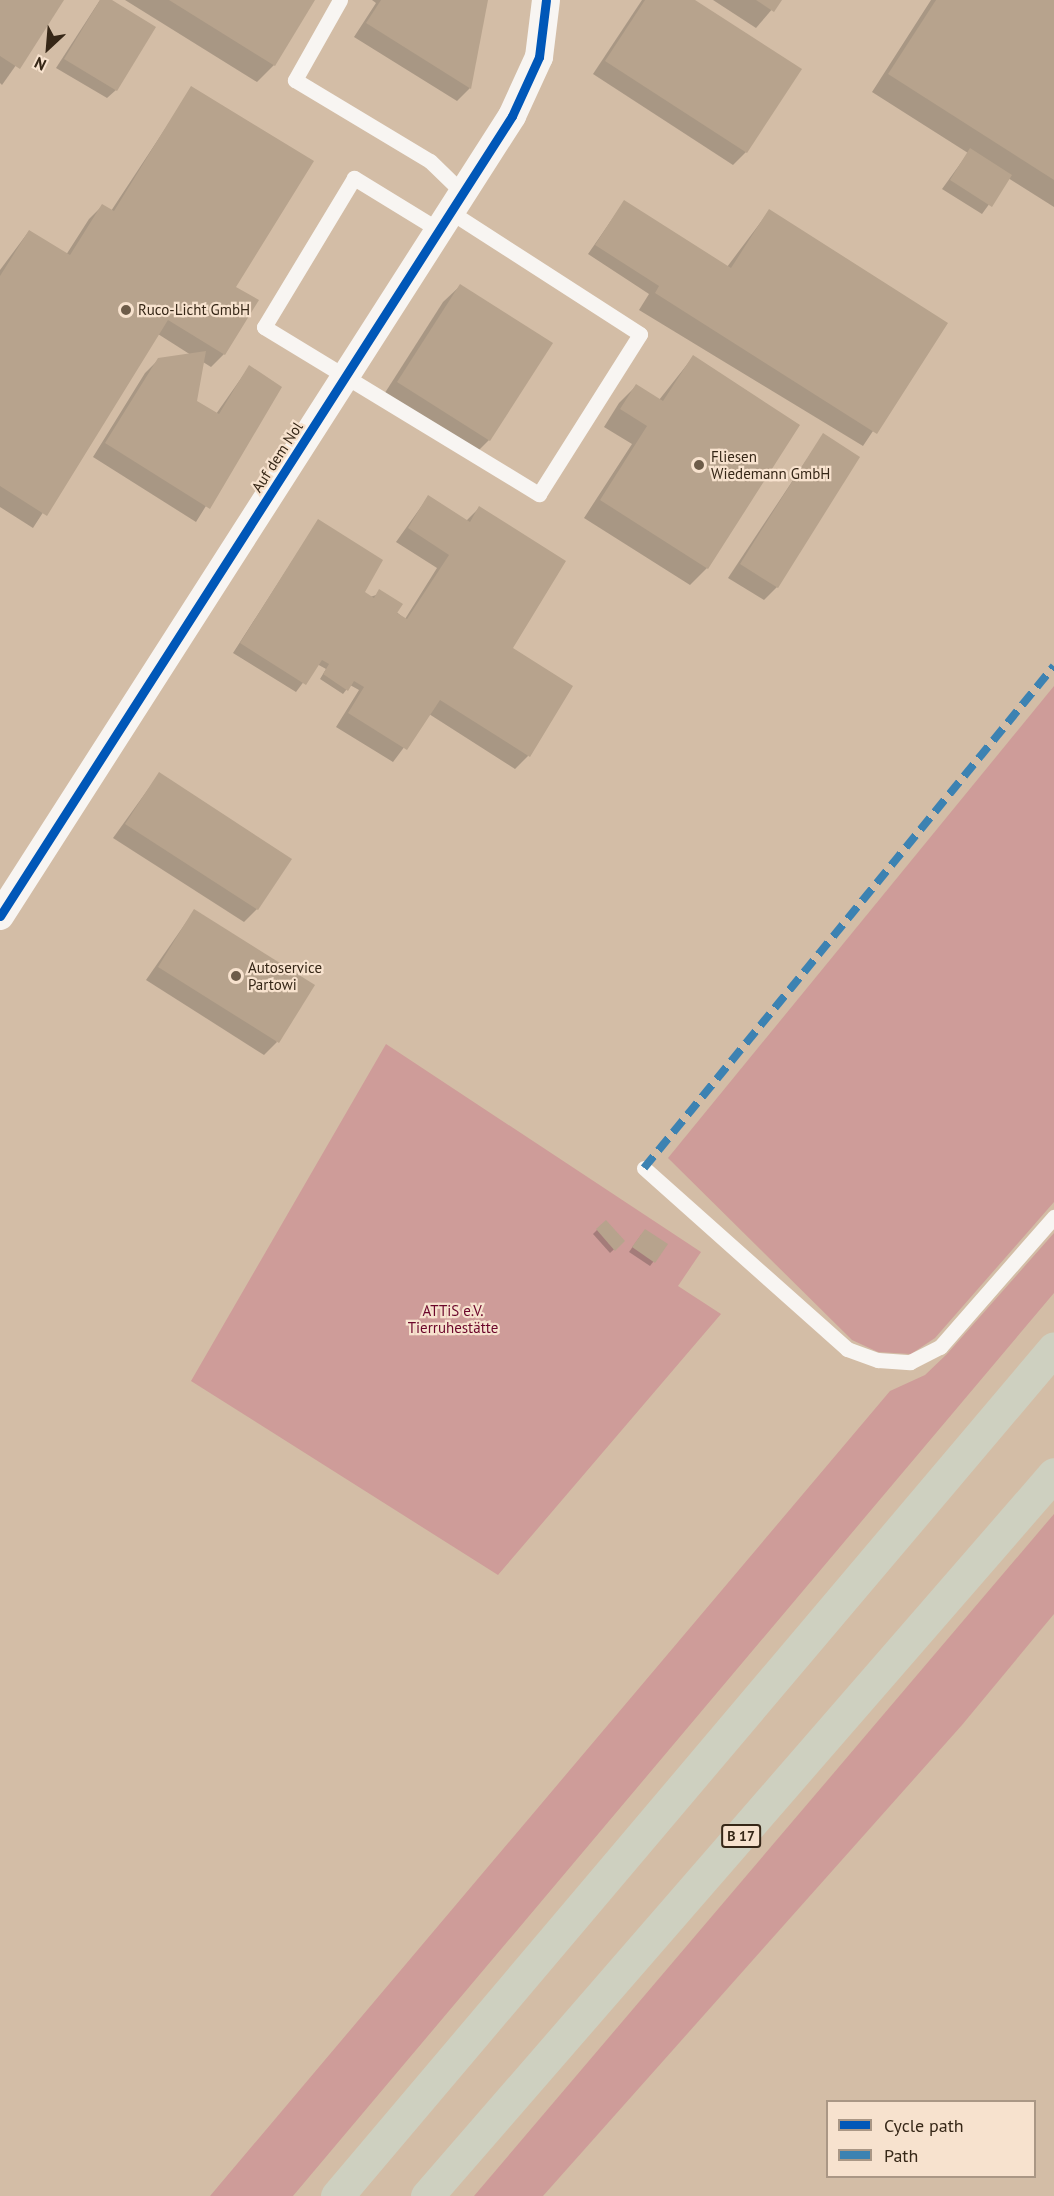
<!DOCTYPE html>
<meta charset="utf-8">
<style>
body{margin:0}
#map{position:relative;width:1054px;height:2196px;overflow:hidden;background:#d3bda6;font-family:"PT Sans",sans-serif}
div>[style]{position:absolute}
.green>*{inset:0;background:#ce9c99}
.shadow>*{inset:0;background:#0003}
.building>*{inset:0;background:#b7a38d}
.service>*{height:15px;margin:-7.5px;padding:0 7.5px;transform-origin:7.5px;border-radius:7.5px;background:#f8f5f2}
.minor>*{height:28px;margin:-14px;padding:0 14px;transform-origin:14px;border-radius:14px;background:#f8f5f2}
.trunk>*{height:33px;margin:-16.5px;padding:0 16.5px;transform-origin:16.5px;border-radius:16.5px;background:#ced0c0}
.quiet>*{height:8px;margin-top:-4px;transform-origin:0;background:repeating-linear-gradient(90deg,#3c82b2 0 15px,transparent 0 23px)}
.cycleway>*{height:9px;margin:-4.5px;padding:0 4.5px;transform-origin:4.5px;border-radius:4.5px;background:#0057b8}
.dots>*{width:16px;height:16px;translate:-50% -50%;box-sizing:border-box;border:3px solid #f7e2ce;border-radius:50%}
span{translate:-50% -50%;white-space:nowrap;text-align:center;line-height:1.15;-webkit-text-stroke:4.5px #f7e2ce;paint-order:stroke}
.shield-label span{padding:2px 4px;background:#f7e2ce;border:2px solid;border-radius:4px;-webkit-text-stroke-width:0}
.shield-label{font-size:14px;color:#362717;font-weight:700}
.poi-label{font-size:15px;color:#362717}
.left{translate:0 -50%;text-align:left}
.street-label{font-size:15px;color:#362717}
.park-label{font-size:15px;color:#6b062b}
.legend{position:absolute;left:826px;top:2100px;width:210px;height:78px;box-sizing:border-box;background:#f7e2ce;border:2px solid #aa9785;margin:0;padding:8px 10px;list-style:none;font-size:18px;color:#362717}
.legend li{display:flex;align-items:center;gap:12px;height:30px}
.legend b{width:30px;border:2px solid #aa9785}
.north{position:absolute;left:18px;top:18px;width:60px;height:60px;-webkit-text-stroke:4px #f7e2ce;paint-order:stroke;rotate:206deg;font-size:16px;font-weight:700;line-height:24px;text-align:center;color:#362717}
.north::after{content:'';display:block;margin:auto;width:21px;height:27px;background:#362717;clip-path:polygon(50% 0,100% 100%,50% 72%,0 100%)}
</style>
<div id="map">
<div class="green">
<i style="clip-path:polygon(1054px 686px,1054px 1202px,935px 1338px,911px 1354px,878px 1352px,852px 1340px,668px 1158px)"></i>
<i style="clip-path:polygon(386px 1044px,701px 1252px,678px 1286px,721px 1314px,498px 1575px,191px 1381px)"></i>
<i style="clip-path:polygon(1054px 1233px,1054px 1293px,293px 2196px,210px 2196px,890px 1391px,925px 1375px,947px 1354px)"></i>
<i style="clip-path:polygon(1054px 1514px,1054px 1614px,962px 1725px,543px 2196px,474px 2196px)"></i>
</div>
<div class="shadow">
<i style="clip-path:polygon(0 0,62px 0,2px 85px,0 83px)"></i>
<i style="clip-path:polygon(100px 0,109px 0,116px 90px,107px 98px,56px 68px)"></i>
<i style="clip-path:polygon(125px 0,313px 0,274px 65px,257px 82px)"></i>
<i style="clip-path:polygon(372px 0,486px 0,470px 88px,457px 101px,354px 37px,376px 3px)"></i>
<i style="clip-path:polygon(642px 0,692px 0,746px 152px,733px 165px,593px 74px)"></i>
<i style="clip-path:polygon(713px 0,780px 0,756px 28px)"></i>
<i style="clip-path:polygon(931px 0,1054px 0,1054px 207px,1008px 178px,982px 214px,942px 189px,968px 153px,872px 92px)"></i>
<i style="clip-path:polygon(192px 88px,234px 287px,224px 354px,211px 367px,203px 362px,196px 402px,216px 414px,249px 367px,280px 387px,196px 522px,93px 457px,145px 373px,158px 360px,191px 355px,158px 334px,33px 528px,0 507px,0 270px,29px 231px,66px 255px,89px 219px,102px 206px,111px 211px)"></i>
<i style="clip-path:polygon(624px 202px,727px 267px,769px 211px,945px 323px,863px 446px,639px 310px,649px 294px,588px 254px)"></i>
<i style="clip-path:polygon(460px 286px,489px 440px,472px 457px,381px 399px,443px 302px)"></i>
<i style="clip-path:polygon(693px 357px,707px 568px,690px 585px,584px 518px,632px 444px,604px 427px,619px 403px,636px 386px,659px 400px)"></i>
<i style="clip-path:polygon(823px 435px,777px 587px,764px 600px,728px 578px)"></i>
<i style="clip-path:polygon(428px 497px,466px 521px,479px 508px,528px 756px,515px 769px,429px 714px,393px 762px,336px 727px,359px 690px,350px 685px,343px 694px,320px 679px,326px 669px,317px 664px,296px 692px,233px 653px,318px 521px,358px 601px,376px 595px,405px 619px,437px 568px,396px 542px)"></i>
<i style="clip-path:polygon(159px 774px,257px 909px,244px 922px,113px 838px)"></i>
<i style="clip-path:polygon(194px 911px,277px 1042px,264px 1055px,146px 980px)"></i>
<i style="clip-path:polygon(605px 1222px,623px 1241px,610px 1253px,593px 1234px)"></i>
<i style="clip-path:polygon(641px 1235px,666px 1245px,650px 1266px,629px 1252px)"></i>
</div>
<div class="building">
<i style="clip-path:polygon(0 0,64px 0,20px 69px,0 56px)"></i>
<i style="clip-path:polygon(100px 0,112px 0,156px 27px,117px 91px,64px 59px)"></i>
<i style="clip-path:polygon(169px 0,315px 0,275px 66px)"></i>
<i style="clip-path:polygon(381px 0,488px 0,471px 89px,366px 23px)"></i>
<i style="clip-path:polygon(645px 0,695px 0,802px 69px,747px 153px,605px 61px)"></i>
<i style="clip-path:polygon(756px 0,782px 0,774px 12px)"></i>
<i style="clip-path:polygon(936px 0,1054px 0,1054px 180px,888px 74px)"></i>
<i style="clip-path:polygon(191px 86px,314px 161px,236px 287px,259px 300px,225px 355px,168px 320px,47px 516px,0 486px,0 276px,29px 230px,70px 255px,102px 204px,114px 211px)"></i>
<i style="clip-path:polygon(970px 148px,1012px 175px,992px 207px,950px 180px)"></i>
<i style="clip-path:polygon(624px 200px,731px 268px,769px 209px,948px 323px,877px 434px,655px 293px,659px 286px,595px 245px)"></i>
<i style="clip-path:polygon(460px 284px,553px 343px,490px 441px,397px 382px)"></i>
<i style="clip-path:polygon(206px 351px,197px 401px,219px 414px,249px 365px,282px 387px,210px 509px,105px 443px,158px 358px)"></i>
<i style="clip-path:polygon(693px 355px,800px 425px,708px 569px,600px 500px,647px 426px,620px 409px,636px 384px,663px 401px)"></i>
<i style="clip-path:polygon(823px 433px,860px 457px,778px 588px,740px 564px)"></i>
<i style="clip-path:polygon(428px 495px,470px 522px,479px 506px,566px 561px,513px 648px,573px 686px,530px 757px,440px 700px,407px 750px,348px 713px,364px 687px,354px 681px,348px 691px,323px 674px,329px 664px,322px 660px,306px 685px,240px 643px,318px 519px,383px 560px,365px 592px,374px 598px,379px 589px,403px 604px,397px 613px,407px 619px,449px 555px,408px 528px)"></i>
<i style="clip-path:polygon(159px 772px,292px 859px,258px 910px,125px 824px)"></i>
<i style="clip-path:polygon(194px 909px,315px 985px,279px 1043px,158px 967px)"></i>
<i style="clip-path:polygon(606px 1220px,625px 1241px,615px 1251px,596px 1229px)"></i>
<i style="clip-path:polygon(645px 1229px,668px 1244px,655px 1263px,632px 1247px)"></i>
</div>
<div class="service">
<i style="left:340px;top:0;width:92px;rotate:119.4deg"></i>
<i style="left:295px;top:80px;width:157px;rotate:31deg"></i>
<i style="left:430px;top:161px;width:46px;rotate:44.1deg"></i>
<i style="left:439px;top:230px;width:100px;rotate:-148.5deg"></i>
<i style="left:354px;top:178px;width:174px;rotate:121.1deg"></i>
<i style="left:264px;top:327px;width:322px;rotate:31.3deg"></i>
<i style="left:539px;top:494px;width:189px;rotate:-57.7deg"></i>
<i style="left:640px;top:334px;width:225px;rotate:-147.2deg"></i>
<i style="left:644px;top:1168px;width:272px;rotate:41.7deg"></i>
<i style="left:847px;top:1349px;width:33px;rotate:20deg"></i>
<i style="left:878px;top:1360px;width:32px;rotate:4deg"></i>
<i style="left:910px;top:1362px;width:34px;rotate:-27deg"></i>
<i style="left:940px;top:1347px;width:173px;rotate:-48.8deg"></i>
</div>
<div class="minor">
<i style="left:0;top:916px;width:950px;rotate:-57.38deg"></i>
<i style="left:512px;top:116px;width:65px;rotate:-65.4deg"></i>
<i style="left:539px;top:57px;width:57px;rotate:-83deg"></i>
</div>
<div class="trunk">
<i style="left:337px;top:2196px;width:1110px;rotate:-49.78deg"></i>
<i style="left:427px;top:2196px;width:956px;rotate:-49.03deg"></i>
</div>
<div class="quiet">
<i style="left:644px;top:1168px;width:648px;rotate:-50.76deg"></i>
</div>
<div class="cycleway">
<i style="left:0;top:916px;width:950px;rotate:-57.38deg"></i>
<i style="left:512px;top:116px;width:65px;rotate:-65.4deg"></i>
<i style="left:539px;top:57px;width:57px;rotate:-83deg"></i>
</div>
<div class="dots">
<i style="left:126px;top:310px;background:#6d5c49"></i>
<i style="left:699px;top:465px;background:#6d5c49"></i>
<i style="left:236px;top:976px;background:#6d5c49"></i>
</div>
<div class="shield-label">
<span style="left:741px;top:1836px">B 17</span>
</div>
<div class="poi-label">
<span class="left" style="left:138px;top:310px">Ruco-Licht GmbH</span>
<span class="left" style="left:711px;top:465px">Fliesen<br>Wiedemann GmbH</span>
<span class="left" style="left:248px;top:976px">Autoservice<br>Partowi</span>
</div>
<div class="street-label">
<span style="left:277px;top:457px;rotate:-57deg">Auf dem Nol</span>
</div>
<div class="park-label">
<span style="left:453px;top:1319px">ATTiS e.V.<br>Tierruhestätte</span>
</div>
<ul class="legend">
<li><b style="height:8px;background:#0057b8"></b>Cycle path</li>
<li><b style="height:8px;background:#3c82b2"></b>Path</li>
</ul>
<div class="north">N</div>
</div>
